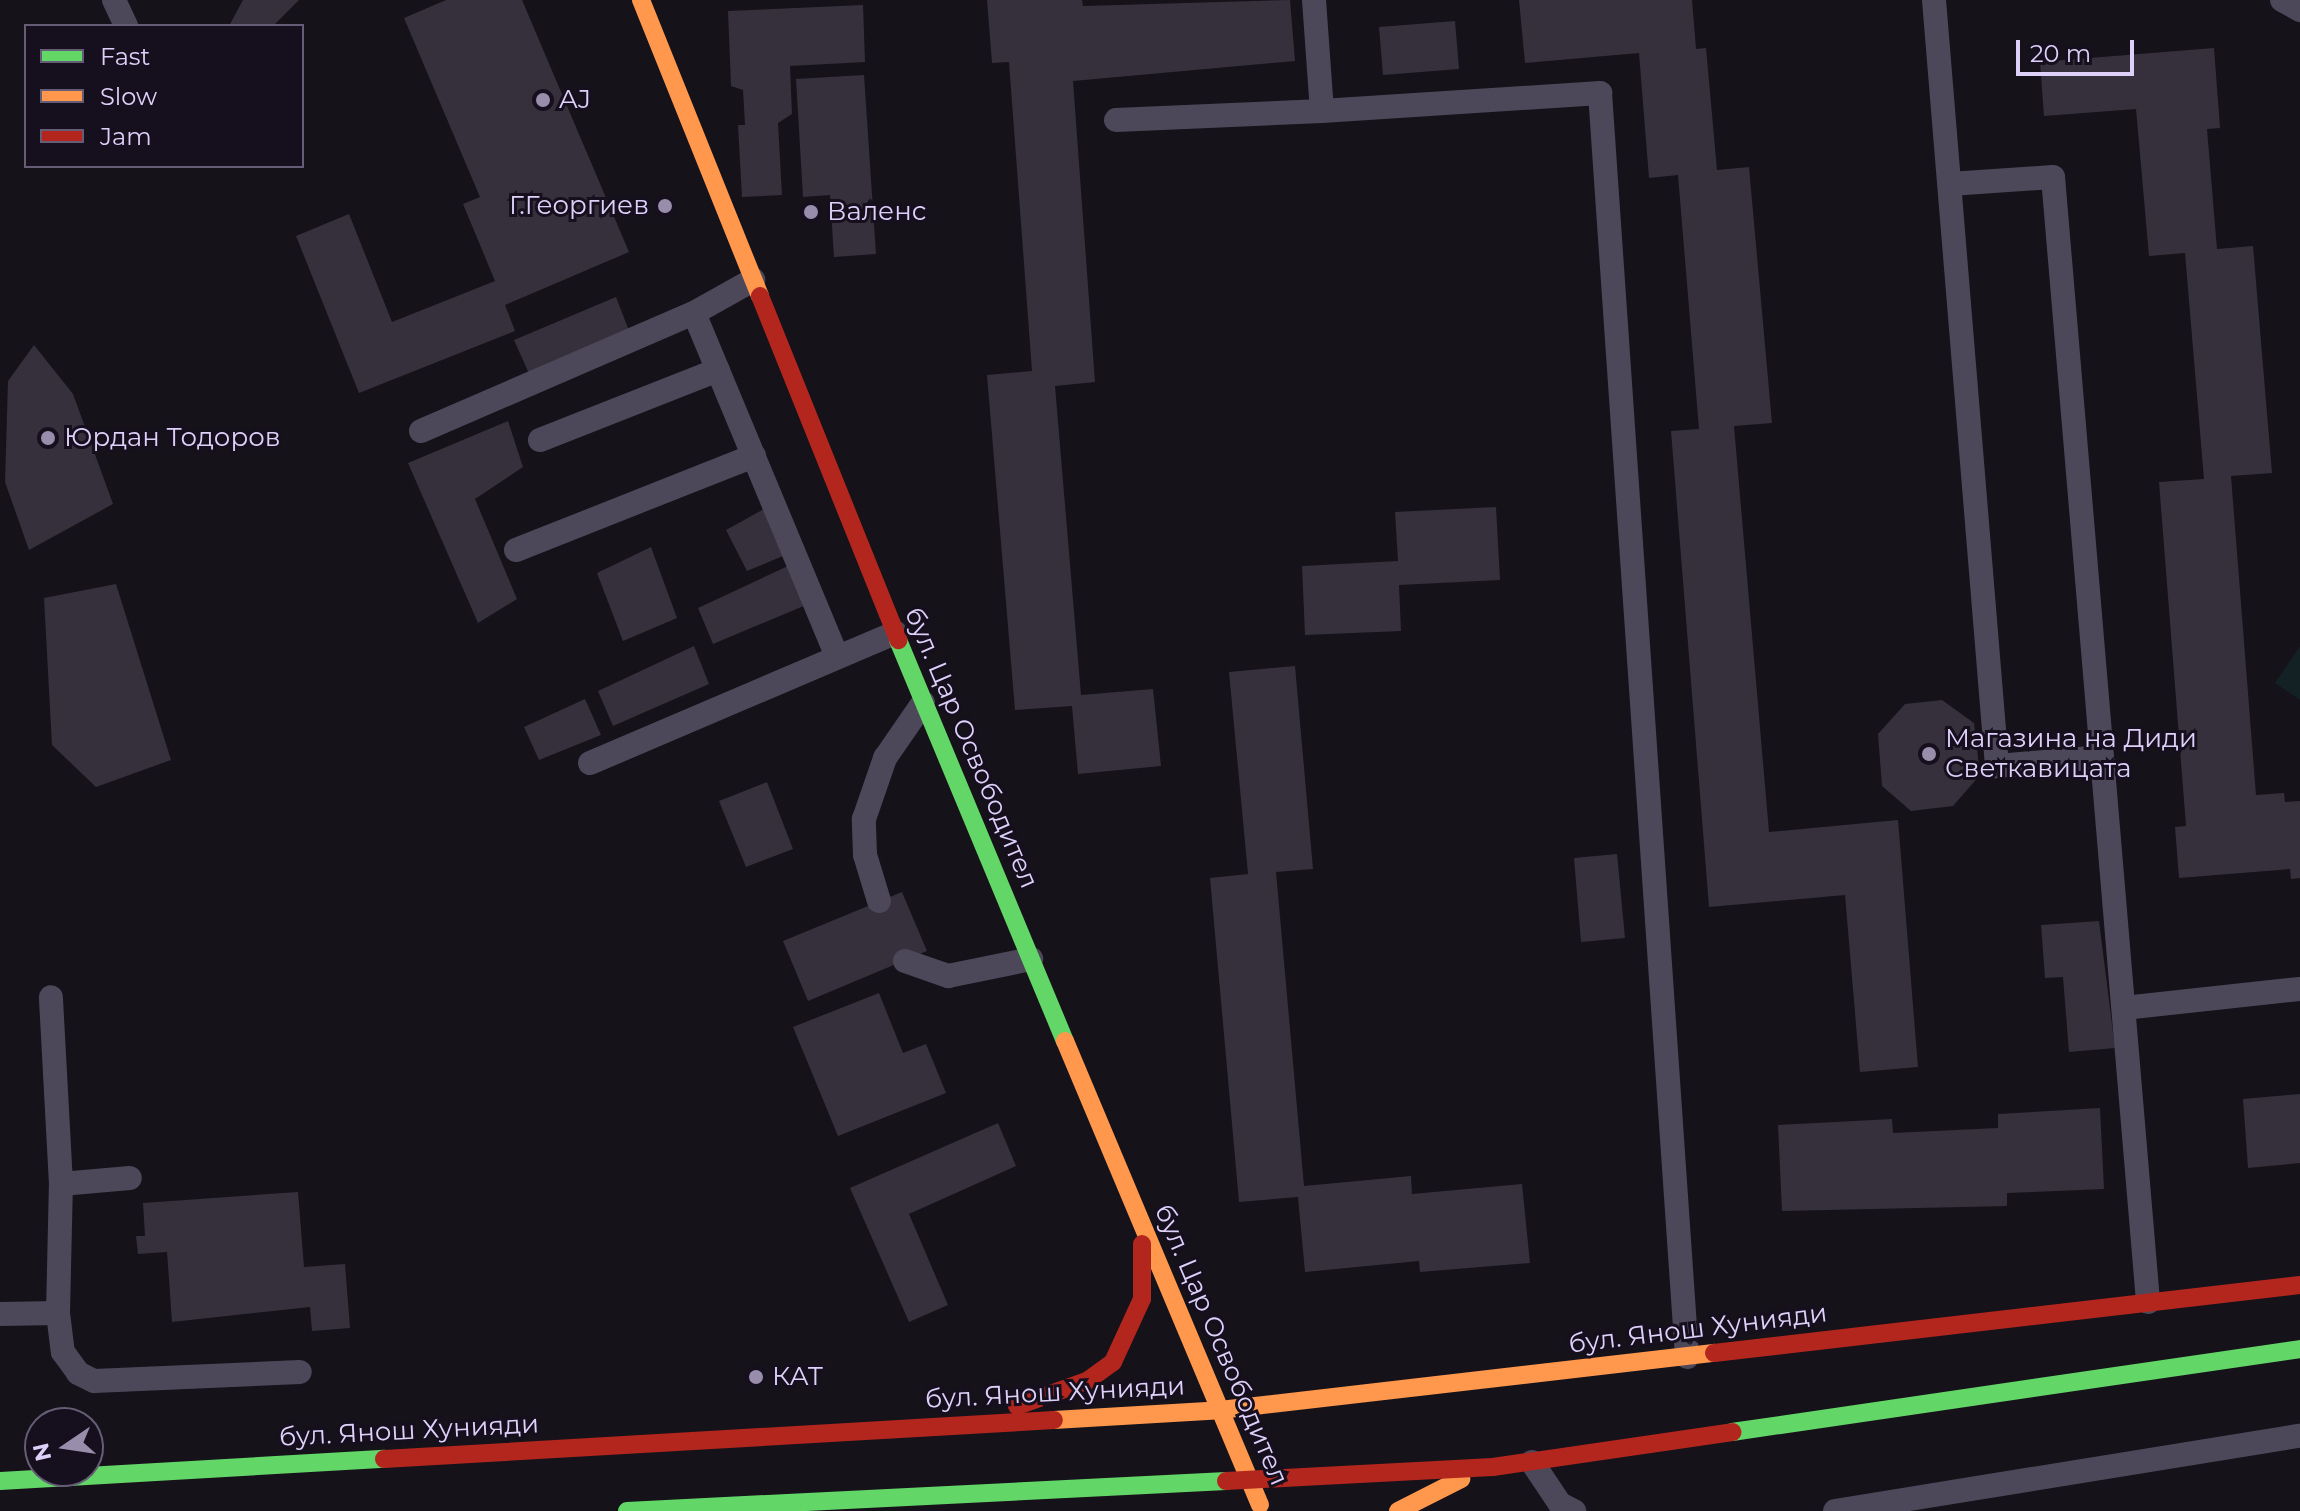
<!DOCTYPE html>
<meta charset="utf-8">
<style>
body{margin:0}
#map{position:relative;width:2300px;height:1511px;overflow:hidden;background:#16121a;font-family:Montserrat,sans-serif}
div>[style]{position:absolute}
.green>*{inset:0;background:#132125}
.building>*{inset:0;background:#35303c}
.lane>*{height:24px;margin:-12px;padding:0 12px;transform-origin:12px;border-radius:12px;background:#4c485a}
.fast>*{height:18px;margin:-9px;padding:0 9px;transform-origin:9px;border-radius:9px;background:#63d668}
.slow>*{height:18px;margin:-9px;padding:0 9px;transform-origin:9px;border-radius:9px;background:#ff974d}
.jam>*{height:18px;margin:-9px;padding:0 9px;transform-origin:9px;border-radius:9px;background:#b3261e}
.dots>*{width:22px;height:22px;translate:-50% -50%;box-sizing:border-box;border:4px solid #150f1e;border-radius:50%}
span{translate:-50% -50%;white-space:nowrap;text-align:center;line-height:1.15;-webkit-text-stroke:6px #150f1e;paint-order:stroke}
.poi-label{font-size:26px;color:#ded1f9}
.left{translate:0 -50%;text-align:left}
.right{translate:-100% -50%;text-align:right}
.street-label{font-size:26px;color:#ded1f9}
.legend{position:absolute;left:24px;top:24px;width:280px;height:144px;box-sizing:border-box;background:#150f1e;border:2px solid #655d76;margin:0;padding:10px 14px;list-style:none;font-size:24px;color:#ded1f9}
.legend li{display:flex;align-items:center;gap:16px;height:40px}
.legend b{width:40px;border:2px solid #655d76}
.north{position:absolute;left:24px;top:1407px;width:80px;height:80px;box-sizing:border-box;background:#150f1e;border:2px solid #655d76;border-radius:50%;rotate:257deg;font-size:22px;font-weight:700;line-height:32px;text-align:center;color:#ded1f9}
.north::after{content:'';display:block;margin:auto;width:28px;height:36px;background:#988eab;clip-path:polygon(50% 0,100% 100%,50% 72%,0 100%)}
.scale{position:absolute;left:2016px;top:40px;width:118px;height:36px;box-sizing:border-box;border:4px solid #ded1f9;border-top:0;padding-left:10px;font-size:24px;line-height:28px;white-space:nowrap;color:#ded1f9;-webkit-text-stroke:6px #150f1e;paint-order:stroke}
</style>
<div id="map">
<div class="green">
<i style="clip-path:polygon(2300px 646px,2300px 700px,2275px 683px)"></i>
</div>
<div class="building">
<i style="clip-path:polygon(243px 0,299px 0,273px 26px,229px 26px)"></i>
<i style="clip-path:polygon(446px 0,522px 0,629px 252px,505px 305px,515px 331px,359px 393px,296px 236px,349px 214px,392px 322px,495px 281px,463px 204px,480px 197px,404px 18px)"></i>
<i style="clip-path:polygon(987px 0,1082px 0,1083px 6px,1290px 0,1295px 61px,1073px 81px,1095px 382px,1055px 386px,1081px 695px,1153px 689px,1161px 766px,1078px 774px,1072px 706px,1015px 710px,987px 375px,1032px 371px,1009px 62px,992px 63px)"></i>
<i style="clip-path:polygon(1519px 0,1692px 0,1696px 49px,1706px 48px,1717px 170px,1749px 167px,1772px 423px,1734px 426px,1769px 832px,1898px 820px,1918px 1067px,1860px 1072px,1845px 895px,1709px 907px,1671px 431px,1699px 429px,1678px 175px,1649px 178px,1639px 53px,1525px 63px)"></i>
<i style="clip-path:polygon(863px 5px,865px 62px,790px 66px,792px 114px,778px 123px,782px 195px,742px 197px,738px 125px,745px 125px,743px 90px,731px 86px,728px 11px)"></i>
<i style="clip-path:polygon(1455px 21px,1459px 69px,1383px 75px,1379px 27px)"></i>
<i style="clip-path:polygon(2214px 48px,2220px 128px,2207px 129px,2217px 249px,2253px 246px,2272px 473px,2231px 476px,2256px 795px,2284px 793px,2285px 802px,2300px 801px,2300px 878px,2291px 879px,2290px 869px,2179px 878px,2175px 827px,2186px 826px,2159px 482px,2204px 479px,2185px 253px,2149px 256px,2136px 109px,2044px 116px,2040px 62px)"></i>
<i style="clip-path:polygon(864px 75px,876px 254px,834px 257px,830px 195px,803px 197px,796px 79px)"></i>
<i style="clip-path:polygon(616px 297px,631px 336px,531px 378px,514px 340px)"></i>
<i style="clip-path:polygon(34px 345px,73px 394px,113px 504px,29px 550px,5px 482px,8px 381px)"></i>
<i style="clip-path:polygon(508px 421px,523px 467px,475px 499px,517px 599px,478px 623px,408px 463px)"></i>
<i style="clip-path:polygon(771px 505px,790px 553px,747px 571px,726px 530px)"></i>
<i style="clip-path:polygon(1496px 507px,1500px 580px,1399px 585px,1401px 631px,1305px 635px,1302px 566px,1398px 561px,1395px 512px)"></i>
<i style="clip-path:polygon(651px 547px,677px 618px,623px 641px,597px 573px)"></i>
<i style="clip-path:polygon(790px 565px,806px 605px,713px 644px,698px 608px)"></i>
<i style="clip-path:polygon(116px 584px,171px 760px,96px 787px,52px 745px,44px 598px)"></i>
<i style="clip-path:polygon(694px 646px,709px 684px,613px 726px,598px 691px)"></i>
<i style="clip-path:polygon(1295px 666px,1313px 869px,1276px 872px,1304px 1186px,1411px 1176px,1412px 1194px,1522px 1184px,1530px 1263px,1420px 1272px,1419px 1261px,1305px 1272px,1298px 1197px,1239px 1202px,1210px 878px,1248px 874px,1229px 672px)"></i>
<i style="clip-path:polygon(585px 699px,601px 735px,539px 760px,524px 727px)"></i>
<i style="clip-path:polygon(1942px 700px,1974px 723px,1980px 775px,1953px 806px,1911px 811px,1882px 786px,1878px 734px,1905px 704px)"></i>
<i style="clip-path:polygon(767px 782px,793px 849px,746px 867px,719px 801px)"></i>
<i style="clip-path:polygon(1617px 854px,1625px 938px,1581px 942px,1574px 858px)"></i>
<i style="clip-path:polygon(902px 892px,927px 951px,808px 1001px,783px 941px)"></i>
<i style="clip-path:polygon(2099px 921px,2115px 1048px,2069px 1052px,2063px 977px,2045px 978px,2041px 925px)"></i>
<i style="clip-path:polygon(879px 993px,903px 1053px,926px 1044px,946px 1093px,838px 1136px,793px 1027px)"></i>
<i style="clip-path:polygon(2300px 1094px,2300px 1163px,2248px 1168px,2243px 1099px)"></i>
<i style="clip-path:polygon(2100px 1108px,2104px 1189px,2007px 1193px,2007px 1206px,1782px 1211px,1778px 1125px,1892px 1119px,1893px 1133px,1998px 1128px,1998px 1114px)"></i>
<i style="clip-path:polygon(998px 1123px,1016px 1166px,909px 1214px,948px 1305px,909px 1322px,850px 1188px)"></i>
<i style="clip-path:polygon(298px 1192px,304px 1267px,345px 1264px,350px 1328px,312px 1331px,310px 1307px,172px 1322px,167px 1252px,138px 1254px,136px 1236px,145px 1236px,143px 1203px)"></i>
</div>
<div class="lane">
<i style="left:114px;top:0;width:29px;rotate:65deg"></i>
<i style="left:1314px;top:0;width:111px;rotate:85.9deg"></i>
<i style="left:1322px;top:111px;width:279px;rotate:-3.7deg"></i>
<i style="left:1600px;top:93px;width:1267px;rotate:86.06deg"></i>
<i style="left:1934px;top:0;width:769px;rotate:85.3deg"></i>
<i style="left:1997px;top:766px;width:105px;rotate:-4.9deg"></i>
<i style="left:2282px;top:0;width:21px;rotate:29deg"></i>
<i style="left:1116px;top:120px;width:206px;rotate:-2.5deg"></i>
<i style="left:1950px;top:184px;width:103px;rotate:-3.9deg"></i>
<i style="left:2053px;top:177px;width:1129px;rotate:85.17deg"></i>
<i style="left:694px;top:313px;width:369px;rotate:67.4deg"></i>
<i style="left:421px;top:431px;width:297px;rotate:-23.4deg"></i>
<i style="left:694px;top:313px;width:68px;rotate:-29.2deg"></i>
<i style="left:540px;top:440px;width:191px;rotate:-21.5deg"></i>
<i style="left:516px;top:550px;width:256px;rotate:-21.6deg"></i>
<i style="left:590px;top:763px;width:332px;rotate:-23.1deg"></i>
<i style="left:879px;top:901px;width:48px;rotate:-106.9deg"></i>
<i style="left:865px;top:855px;width:36px;rotate:-92deg"></i>
<i style="left:864px;top:819px;width:65px;rotate:-71deg"></i>
<i style="left:885px;top:758px;width:67px;rotate:-55.4deg"></i>
<i style="left:905px;top:961px;width:46px;rotate:19.2deg"></i>
<i style="left:948px;top:976px;width:85px;rotate:-11.6deg"></i>
<i style="left:2124px;top:1008px;width:177px;rotate:-6.2deg"></i>
<i style="left:61px;top:1184px;width:69px;rotate:-5deg"></i>
<i style="left:58px;top:1313px;width:39px;rotate:83deg"></i>
<i style="left:63px;top:1352px;width:26px;rotate:54deg"></i>
<i style="left:78px;top:1373px;width:18px;rotate:27deg"></i>
<i style="left:94px;top:1381px;width:206px;rotate:-2.5deg"></i>
<i style="left:0;top:1314px;width:58px;rotate:-1deg"></i>
<i style="left:58px;top:1313px;width:129px;rotate:-88.7deg"></i>
<i style="left:61px;top:1184px;width:187px;rotate:-93.1deg"></i>
<i style="left:1532px;top:1462px;width:50px;rotate:56.3deg"></i>
<i style="left:1560px;top:1504px;width:16px;rotate:27deg"></i>
<i style="left:1835px;top:1511px;width:471px;rotate:-9.2deg"></i>
</div>
<div class="fast">
<i style="left:898px;top:640px;width:434px;rotate:67.4deg"></i>
<i style="left:1732px;top:1432px;width:574px;rotate:-8.31deg"></i>
<i style="left:0;top:1481px;width:385px;rotate:-3.3deg"></i>
<i style="left:627px;top:1511px;width:600px;rotate:-2.87deg"></i>
</div>
<div class="slow">
<i style="left:641px;top:0;width:319px;rotate:68.1deg"></i>
<i style="left:1065px;top:1041px;width:503px;rotate:67.2deg"></i>
<i style="left:1054px;top:1420px;width:166px;rotate:-3.4deg"></i>
<i style="left:1220px;top:1410px;width:497px;rotate:-6.6deg"></i>
<i style="left:1398px;top:1511px;width:71px;rotate:-26.9deg"></i>
</div>
<div class="jam">
<i style="left:760px;top:296px;width:371px;rotate:68.1deg"></i>
<i style="left:1714px;top:1353px;width:590px;rotate:-6.62deg"></i>
<i style="left:1017px;top:1406px;width:74px;rotate:-19.7deg"></i>
<i style="left:1087px;top:1381px;width:32px;rotate:-36deg"></i>
<i style="left:1113px;top:1362px;width:69px;rotate:-65.3deg"></i>
<i style="left:1142px;top:1299px;width:55px;rotate:-90deg"></i>
<i style="left:384px;top:1459px;width:671px;rotate:-3.33deg"></i>
<i style="left:1226px;top:1481px;width:267px;rotate:-3deg"></i>
<i style="left:1493px;top:1467px;width:242px;rotate:-8.3deg"></i>
</div>
<div class="dots">
<i style="left:543px;top:100px;background:#988eab"></i>
<i style="left:665px;top:206px;background:#988eab"></i>
<i style="left:811px;top:212px;background:#988eab"></i>
<i style="left:48px;top:438px;background:#988eab"></i>
<i style="left:1929px;top:754px;background:#988eab"></i>
<i style="left:756px;top:1377px;background:#988eab"></i>
</div>
<div class="poi-label">
<span class="left" style="left:559px;top:100px">AJ</span>
<span class="right" style="left:649px;top:206px">Г.Георгиев</span>
<span class="left" style="left:827px;top:212px">Валенс</span>
<span class="left" style="left:64px;top:438px">Юрдан Тодоров</span>
<span class="left" style="left:1945px;top:754px">Магазина на Диди<br>Светкавицата</span>
<span class="left" style="left:772px;top:1377px">КАТ</span>
</div>
<div class="street-label">
<span style="left:971px;top:748px;rotate:67deg">бул. Цар Освободител</span>
<span style="left:1698px;top:1329px;rotate:-7deg">бул. Янош Хунияди</span>
<span style="left:1221px;top:1345px;rotate:67deg">бул. Цар Освободител</span>
<span style="left:1055px;top:1393px;rotate:-3deg">бул. Янош Хунияди</span>
<span style="left:409px;top:1431px;rotate:-3deg">бул. Янош Хунияди</span>
</div>
<ul class="legend">
<li><b style="height:10px;background:#63d668"></b>Fast</li>
<li><b style="height:10px;background:#ff974d"></b>Slow</li>
<li><b style="height:10px;background:#b3261e"></b>Jam</li>
</ul>
<div class="north">N</div>
<div class="scale">20 m</div>
</div>
